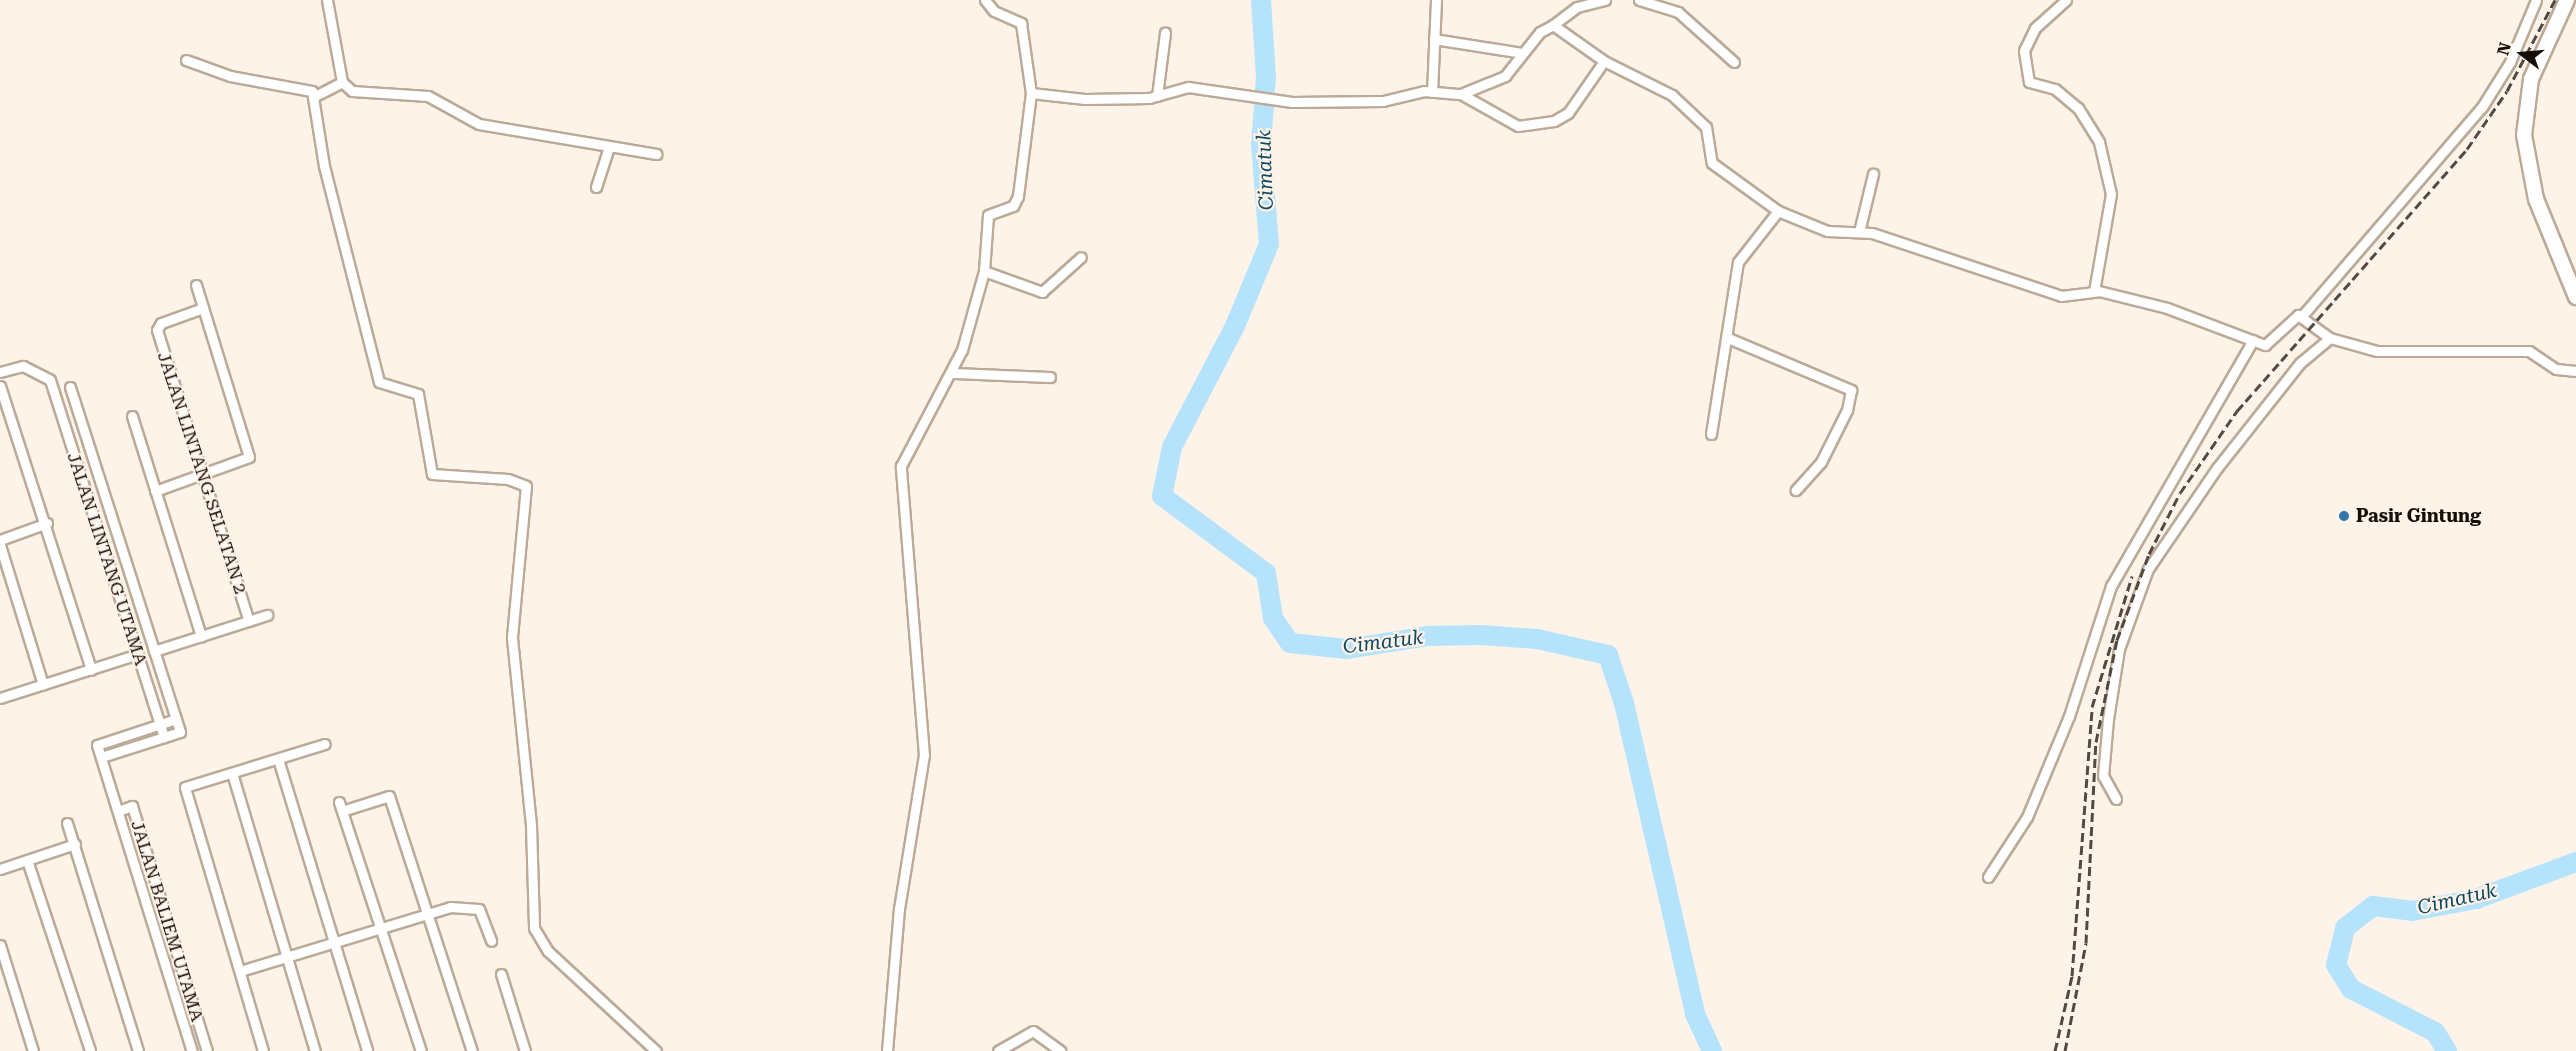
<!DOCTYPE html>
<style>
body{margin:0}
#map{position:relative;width:2576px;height:1051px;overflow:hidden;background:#fef3e8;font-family:"Roboto Serif",serif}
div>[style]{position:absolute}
.river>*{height:20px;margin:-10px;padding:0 10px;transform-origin:10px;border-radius:10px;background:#b5e3fc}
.roads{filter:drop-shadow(2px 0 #bbaa98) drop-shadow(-2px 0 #bbaa98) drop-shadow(0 2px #bbaa98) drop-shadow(0 -2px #bbaa98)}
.minor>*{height:9px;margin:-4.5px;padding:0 4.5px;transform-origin:4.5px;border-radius:4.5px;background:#fff}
.secondary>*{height:14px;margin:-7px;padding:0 7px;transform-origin:7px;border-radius:7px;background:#fff}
.rail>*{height:3px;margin-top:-1.5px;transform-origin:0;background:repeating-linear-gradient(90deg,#514a43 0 9px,transparent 0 13.5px)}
.dots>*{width:16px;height:16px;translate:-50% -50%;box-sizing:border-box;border:3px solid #fef3e8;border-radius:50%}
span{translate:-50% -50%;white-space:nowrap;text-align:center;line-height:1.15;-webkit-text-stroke:4.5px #fef3e8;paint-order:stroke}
.street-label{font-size:18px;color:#140e08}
.poi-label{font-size:18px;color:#140e08;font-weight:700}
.left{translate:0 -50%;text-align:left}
.water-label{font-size:20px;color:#0e4962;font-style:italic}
.north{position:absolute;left:2492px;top:24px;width:60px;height:60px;-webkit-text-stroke:4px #fef3e8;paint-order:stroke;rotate:286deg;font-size:16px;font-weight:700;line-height:24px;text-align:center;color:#140e08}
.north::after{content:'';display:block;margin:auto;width:21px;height:27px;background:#140e08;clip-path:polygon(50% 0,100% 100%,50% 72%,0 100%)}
</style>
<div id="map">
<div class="river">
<i style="left:1261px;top:0;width:77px;rotate:86.3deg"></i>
<i style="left:1266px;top:77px;width:68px;rotate:94.2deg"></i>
<i style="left:1261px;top:145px;width:99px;rotate:85.4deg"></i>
<i style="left:1269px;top:244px;width:89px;rotate:112.5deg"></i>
<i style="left:1235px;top:326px;width:136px;rotate:117.5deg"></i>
<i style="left:1172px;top:447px;width:50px;rotate:101.5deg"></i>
<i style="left:1162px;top:496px;width:129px;rotate:36.5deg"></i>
<i style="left:1266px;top:573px;width:46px;rotate:81.2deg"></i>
<i style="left:1273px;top:618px;width:30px;rotate:56deg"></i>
<i style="left:1290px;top:643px;width:57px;rotate:6deg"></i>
<i style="left:1347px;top:649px;width:81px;rotate:-9.2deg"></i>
<i style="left:1427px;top:636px;width:54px;rotate:-1.1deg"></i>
<i style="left:1481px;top:635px;width:56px;rotate:4.1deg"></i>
<i style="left:1537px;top:639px;width:73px;rotate:12.7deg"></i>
<i style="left:1608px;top:655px;width:51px;rotate:71.6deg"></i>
<i style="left:1624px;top:703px;width:319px;rotate:77.1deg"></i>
<i style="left:1695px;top:1014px;width:41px;rotate:65.3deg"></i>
<i style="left:2447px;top:1051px;width:22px;rotate:-122deg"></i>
<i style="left:2435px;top:1032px;width:94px;rotate:-152.9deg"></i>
<i style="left:2351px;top:989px;width:28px;rotate:-122deg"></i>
<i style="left:2336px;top:965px;width:38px;rotate:-76deg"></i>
<i style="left:2345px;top:928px;width:36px;rotate:-38deg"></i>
<i style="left:2373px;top:906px;width:39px;rotate:7deg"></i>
<i style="left:2412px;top:911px;width:65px;rotate:-10.6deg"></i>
<i style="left:2476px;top:899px;width:107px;rotate:-20.3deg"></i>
</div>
<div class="roads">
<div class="minor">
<i style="left:327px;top:0;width:83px;rotate:79.6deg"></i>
<i style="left:342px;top:82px;width:13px;rotate:42deg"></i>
<i style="left:352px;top:91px;width:76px;rotate:3.8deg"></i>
<i style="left:428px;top:96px;width:58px;rotate:28.8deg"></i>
<i style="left:479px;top:124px;width:180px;rotate:9.6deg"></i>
<i style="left:985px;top:0;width:14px;rotate:51deg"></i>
<i style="left:994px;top:11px;width:30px;rotate:24deg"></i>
<i style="left:1021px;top:23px;width:71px;rotate:81.9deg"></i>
<i style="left:1031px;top:93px;width:54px;rotate:6.3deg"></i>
<i style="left:1085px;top:99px;width:64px;rotate:-0.9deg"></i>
<i style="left:1149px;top:98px;width:41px;rotate:-15.8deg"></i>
<i style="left:1188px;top:87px;width:105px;rotate:8.2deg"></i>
<i style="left:1292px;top:102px;width:91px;rotate:-0.6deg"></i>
<i style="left:1383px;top:101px;width:42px;rotate:-13.7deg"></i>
<i style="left:1424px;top:91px;width:37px;rotate:5deg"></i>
<i style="left:1461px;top:94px;width:48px;rotate:-22.2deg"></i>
<i style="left:1505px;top:76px;width:56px;rotate:-51.5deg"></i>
<i style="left:1540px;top:32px;width:15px;rotate:-28deg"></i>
<i style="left:1553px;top:25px;width:62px;rotate:35.2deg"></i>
<i style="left:1604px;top:61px;width:76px;rotate:26.6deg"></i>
<i style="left:1672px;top:95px;width:47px;rotate:43.3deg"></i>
<i style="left:1706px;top:127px;width:36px;rotate:81deg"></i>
<i style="left:1712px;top:163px;width:82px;rotate:36deg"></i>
<i style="left:1778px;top:211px;width:53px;rotate:22.2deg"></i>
<i style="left:1827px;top:231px;width:45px;rotate:2.5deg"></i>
<i style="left:1872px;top:233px;width:199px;rotate:18.4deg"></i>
<i style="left:2061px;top:296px;width:38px;rotate:-7deg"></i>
<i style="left:2099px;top:291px;width:70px;rotate:14deg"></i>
<i style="left:2167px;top:308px;width:105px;rotate:20.7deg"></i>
<i style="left:2265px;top:345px;width:45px;rotate:-42.3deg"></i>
<i style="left:2298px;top:315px;width:39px;rotate:36deg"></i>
<i style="left:2330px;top:338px;width:49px;rotate:15.5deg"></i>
<i style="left:2377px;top:351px;width:152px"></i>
<i style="left:2529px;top:351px;width:32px;rotate:34deg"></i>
<i style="left:2556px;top:369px;width:20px;rotate:6deg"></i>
<i style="left:1639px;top:0;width:41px;rotate:17.1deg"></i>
<i style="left:1678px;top:12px;width:75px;rotate:41.8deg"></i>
<i style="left:2066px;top:0;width:42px;rotate:137.9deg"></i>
<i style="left:2035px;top:28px;width:25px;rotate:116deg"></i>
<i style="left:2024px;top:51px;width:31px;rotate:81deg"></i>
<i style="left:2029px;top:82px;width:27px;rotate:15deg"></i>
<i style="left:2055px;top:89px;width:30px;rotate:40deg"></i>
<i style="left:2078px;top:108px;width:40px;rotate:58deg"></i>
<i style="left:2099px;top:142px;width:53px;rotate:77deg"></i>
<i style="left:2111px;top:194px;width:98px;rotate:99.9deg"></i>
<i style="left:1553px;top:25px;width:30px;rotate:-37deg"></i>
<i style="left:1577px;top:7px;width:29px;rotate:-14deg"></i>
<i style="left:1434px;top:39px;width:89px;rotate:9deg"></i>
<i style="left:186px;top:60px;width:47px;rotate:20deg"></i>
<i style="left:230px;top:76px;width:83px;rotate:10.4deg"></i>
<i style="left:312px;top:91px;width:76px;rotate:80.9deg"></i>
<i style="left:324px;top:166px;width:223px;rotate:75.7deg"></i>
<i style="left:379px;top:382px;width:41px;rotate:17.1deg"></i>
<i style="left:418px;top:394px;width:81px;rotate:80.1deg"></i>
<i style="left:432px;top:474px;width:76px;rotate:3.8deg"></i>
<i style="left:508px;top:479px;width:19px;rotate:21deg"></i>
<i style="left:526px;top:486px;width:153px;rotate:95.3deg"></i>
<i style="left:512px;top:638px;width:188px;rotate:84.2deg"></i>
<i style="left:531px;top:825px;width:103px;rotate:88.3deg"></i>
<i style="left:534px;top:928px;width:27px;rotate:59deg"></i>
<i style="left:548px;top:951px;width:147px;rotate:42.8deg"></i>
<i style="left:1432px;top:92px;width:92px;rotate:-87.5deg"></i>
<i style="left:1461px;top:94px;width:65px;rotate:29.3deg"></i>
<i style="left:1518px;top:126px;width:36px;rotate:-8deg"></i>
<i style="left:1554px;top:121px;width:16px;rotate:-30deg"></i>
<i style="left:1568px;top:113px;width:63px;rotate:-55.3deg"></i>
<i style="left:315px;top:96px;width:30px;rotate:-27deg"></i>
<i style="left:1157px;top:96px;width:64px;rotate:-82.8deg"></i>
<i style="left:596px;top:187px;width:40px;rotate:-72deg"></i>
<i style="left:1859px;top:232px;width:60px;rotate:-76.4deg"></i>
<i style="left:984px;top:271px;width:62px;rotate:19.9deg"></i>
<i style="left:1042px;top:292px;width:52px;rotate:-41.9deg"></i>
<i style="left:203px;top:308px;width:45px;rotate:160.3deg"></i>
<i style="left:161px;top:323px;width:8px;rotate:120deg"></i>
<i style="left:157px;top:330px;width:305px;rotate:72.5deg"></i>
<i style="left:2302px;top:316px;width:276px;rotate:-49.3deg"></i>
<i style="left:2482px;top:107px;width:53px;rotate:-58.1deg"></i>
<i style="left:2510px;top:62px;width:67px;rotate:-67.2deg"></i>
<i style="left:1728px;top:338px;width:134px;rotate:22.9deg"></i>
<i style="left:1851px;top:390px;width:20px;rotate:101deg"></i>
<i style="left:1847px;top:410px;width:58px;rotate:116.6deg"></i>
<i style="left:1821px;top:462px;width:38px;rotate:132deg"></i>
<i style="left:0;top:372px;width:24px;rotate:-15deg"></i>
<i style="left:23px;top:366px;width:30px;rotate:27deg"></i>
<i style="left:50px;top:380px;width:375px;rotate:72.3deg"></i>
<i style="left:953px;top:373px;width:97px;rotate:2.4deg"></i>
<i style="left:0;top:386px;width:298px;rotate:72.2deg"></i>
<i style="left:70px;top:387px;width:362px;rotate:72.3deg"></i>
<i style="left:180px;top:732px;width:83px;rotate:162.4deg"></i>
<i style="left:132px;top:416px;width:231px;rotate:72.6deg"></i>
<i style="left:1711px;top:434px;width:174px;rotate:-81.1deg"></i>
<i style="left:1738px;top:262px;width:65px;rotate:-51.9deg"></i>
<i style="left:155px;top:491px;width:100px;rotate:-19.9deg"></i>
<i style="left:249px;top:457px;width:180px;rotate:-107.1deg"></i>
<i style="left:0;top:540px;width:50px;rotate:-19.9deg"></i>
<i style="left:0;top:545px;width:146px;rotate:72.9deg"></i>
<i style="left:154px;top:651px;width:119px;rotate:-17.7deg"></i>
<i style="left:0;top:698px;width:145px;rotate:-17.7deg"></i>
<i style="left:176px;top:719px;width:83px;rotate:161.8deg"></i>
<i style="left:97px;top:745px;width:320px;rotate:72.8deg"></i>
<i style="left:278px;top:759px;width:305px;rotate:73deg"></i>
<i style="left:232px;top:773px;width:290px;rotate:73.4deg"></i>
<i style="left:2116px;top:799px;width:26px;rotate:-119deg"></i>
<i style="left:2103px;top:776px;width:57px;rotate:-85deg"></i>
<i style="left:2108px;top:719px;width:71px;rotate:-81.1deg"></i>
<i style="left:2119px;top:649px;width:85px;rotate:-70.1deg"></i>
<i style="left:2148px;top:569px;width:122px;rotate:-55.7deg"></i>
<i style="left:2217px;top:468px;width:134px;rotate:-51.7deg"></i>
<i style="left:2300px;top:363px;width:39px;rotate:-40deg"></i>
<i style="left:339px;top:802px;width:262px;rotate:71.8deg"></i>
<i style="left:118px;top:811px;width:15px;rotate:-20deg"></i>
<i style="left:132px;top:806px;width:256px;rotate:73deg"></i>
<i style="left:342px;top:811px;width:49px;rotate:-17.7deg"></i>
<i style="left:389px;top:796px;width:268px;rotate:72deg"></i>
<i style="left:67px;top:823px;width:239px;rotate:72.7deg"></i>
<i style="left:27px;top:860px;width:201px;rotate:71.7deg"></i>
<i style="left:0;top:869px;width:79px;rotate:-18.4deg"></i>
<i style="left:1988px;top:877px;width:72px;rotate:-57deg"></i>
<i style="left:2027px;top:817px;width:109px;rotate:-67.4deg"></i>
<i style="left:2069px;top:716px;width:137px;rotate:-72.1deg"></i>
<i style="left:2111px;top:586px;width:284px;rotate:-60deg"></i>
<i style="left:0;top:945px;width:111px;rotate:72.7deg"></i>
<i style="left:240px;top:971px;width:220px;rotate:-16.9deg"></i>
<i style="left:450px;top:907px;width:29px;rotate:4deg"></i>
<i style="left:479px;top:909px;width:34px;rotate:69deg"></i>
<i style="left:501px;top:974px;width:81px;rotate:72.7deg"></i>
<i style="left:263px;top:1051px;width:275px;rotate:-106.5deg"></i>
<i style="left:185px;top:787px;width:146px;rotate:-17.1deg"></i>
<i style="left:887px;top:1051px;width:143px;rotate:-85.2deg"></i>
<i style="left:899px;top:909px;width:156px;rotate:-80.8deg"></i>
<i style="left:924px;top:755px;width:290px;rotate:-94.6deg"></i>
<i style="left:901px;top:466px;width:131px;rotate:-62.3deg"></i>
<i style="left:962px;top:350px;width:82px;rotate:-74.4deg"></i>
<i style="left:984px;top:271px;width:56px;rotate:-85.9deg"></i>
<i style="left:988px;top:215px;width:27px;rotate:-20deg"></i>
<i style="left:1013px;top:206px;width:11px;rotate:-63deg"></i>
<i style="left:1018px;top:196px;width:104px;rotate:-82.8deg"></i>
<i style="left:998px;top:1051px;width:40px;rotate:-29.7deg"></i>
<i style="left:1033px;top:1031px;width:34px;rotate:36deg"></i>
</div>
<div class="secondary">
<i style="left:2567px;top:0;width:87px;rotate:114.5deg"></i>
<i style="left:2531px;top:79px;width:56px;rotate:97.1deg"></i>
<i style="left:2524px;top:135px;width:65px;rotate:79.4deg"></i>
<i style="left:2536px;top:199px;width:106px;rotate:67.8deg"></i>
</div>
</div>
<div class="rail">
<i style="left:2055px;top:1051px;width:77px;rotate:-77.2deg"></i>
<i style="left:2072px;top:976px;width:270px;rotate:-85.7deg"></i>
<i style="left:2092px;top:707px;width:137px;rotate:-73deg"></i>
<i style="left:2065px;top:1051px;width:110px;rotate:-79deg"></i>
<i style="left:2086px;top:943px;width:201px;rotate:-87.2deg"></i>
<i style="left:2096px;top:742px;width:104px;rotate:-78.4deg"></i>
<i style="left:2117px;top:640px;width:92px;rotate:-69.6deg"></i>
<i style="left:2149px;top:554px;width:68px;rotate:-63.1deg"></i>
<i style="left:2180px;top:493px;width:100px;rotate:-55.2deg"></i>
<i style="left:2237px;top:411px;width:349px;rotate:-48.7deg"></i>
<i style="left:2467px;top:149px;width:70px;rotate:-55.4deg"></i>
<i style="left:2507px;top:91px;width:103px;rotate:-62.2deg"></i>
</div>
<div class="dots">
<i style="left:2344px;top:516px;background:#3476ac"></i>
</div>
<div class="street-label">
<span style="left:202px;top:473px;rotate:72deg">JALAN LINTANG SELATAN 2</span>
<span style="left:107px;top:559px;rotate:72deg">JALAN LINTANG UTAMA</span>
<span style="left:167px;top:921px;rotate:73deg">JALAN BALIEM UTAMA</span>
</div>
<div class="poi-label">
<span class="left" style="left:2356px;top:516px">Pasir Gintung</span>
</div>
<div class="water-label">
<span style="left:1265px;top:170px;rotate:-92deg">Cimatuk</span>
<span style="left:1383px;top:642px;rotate:-7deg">Cimatuk</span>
<span style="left:2457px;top:899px;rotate:-13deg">Cimatuk</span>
</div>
<div class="north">N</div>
</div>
